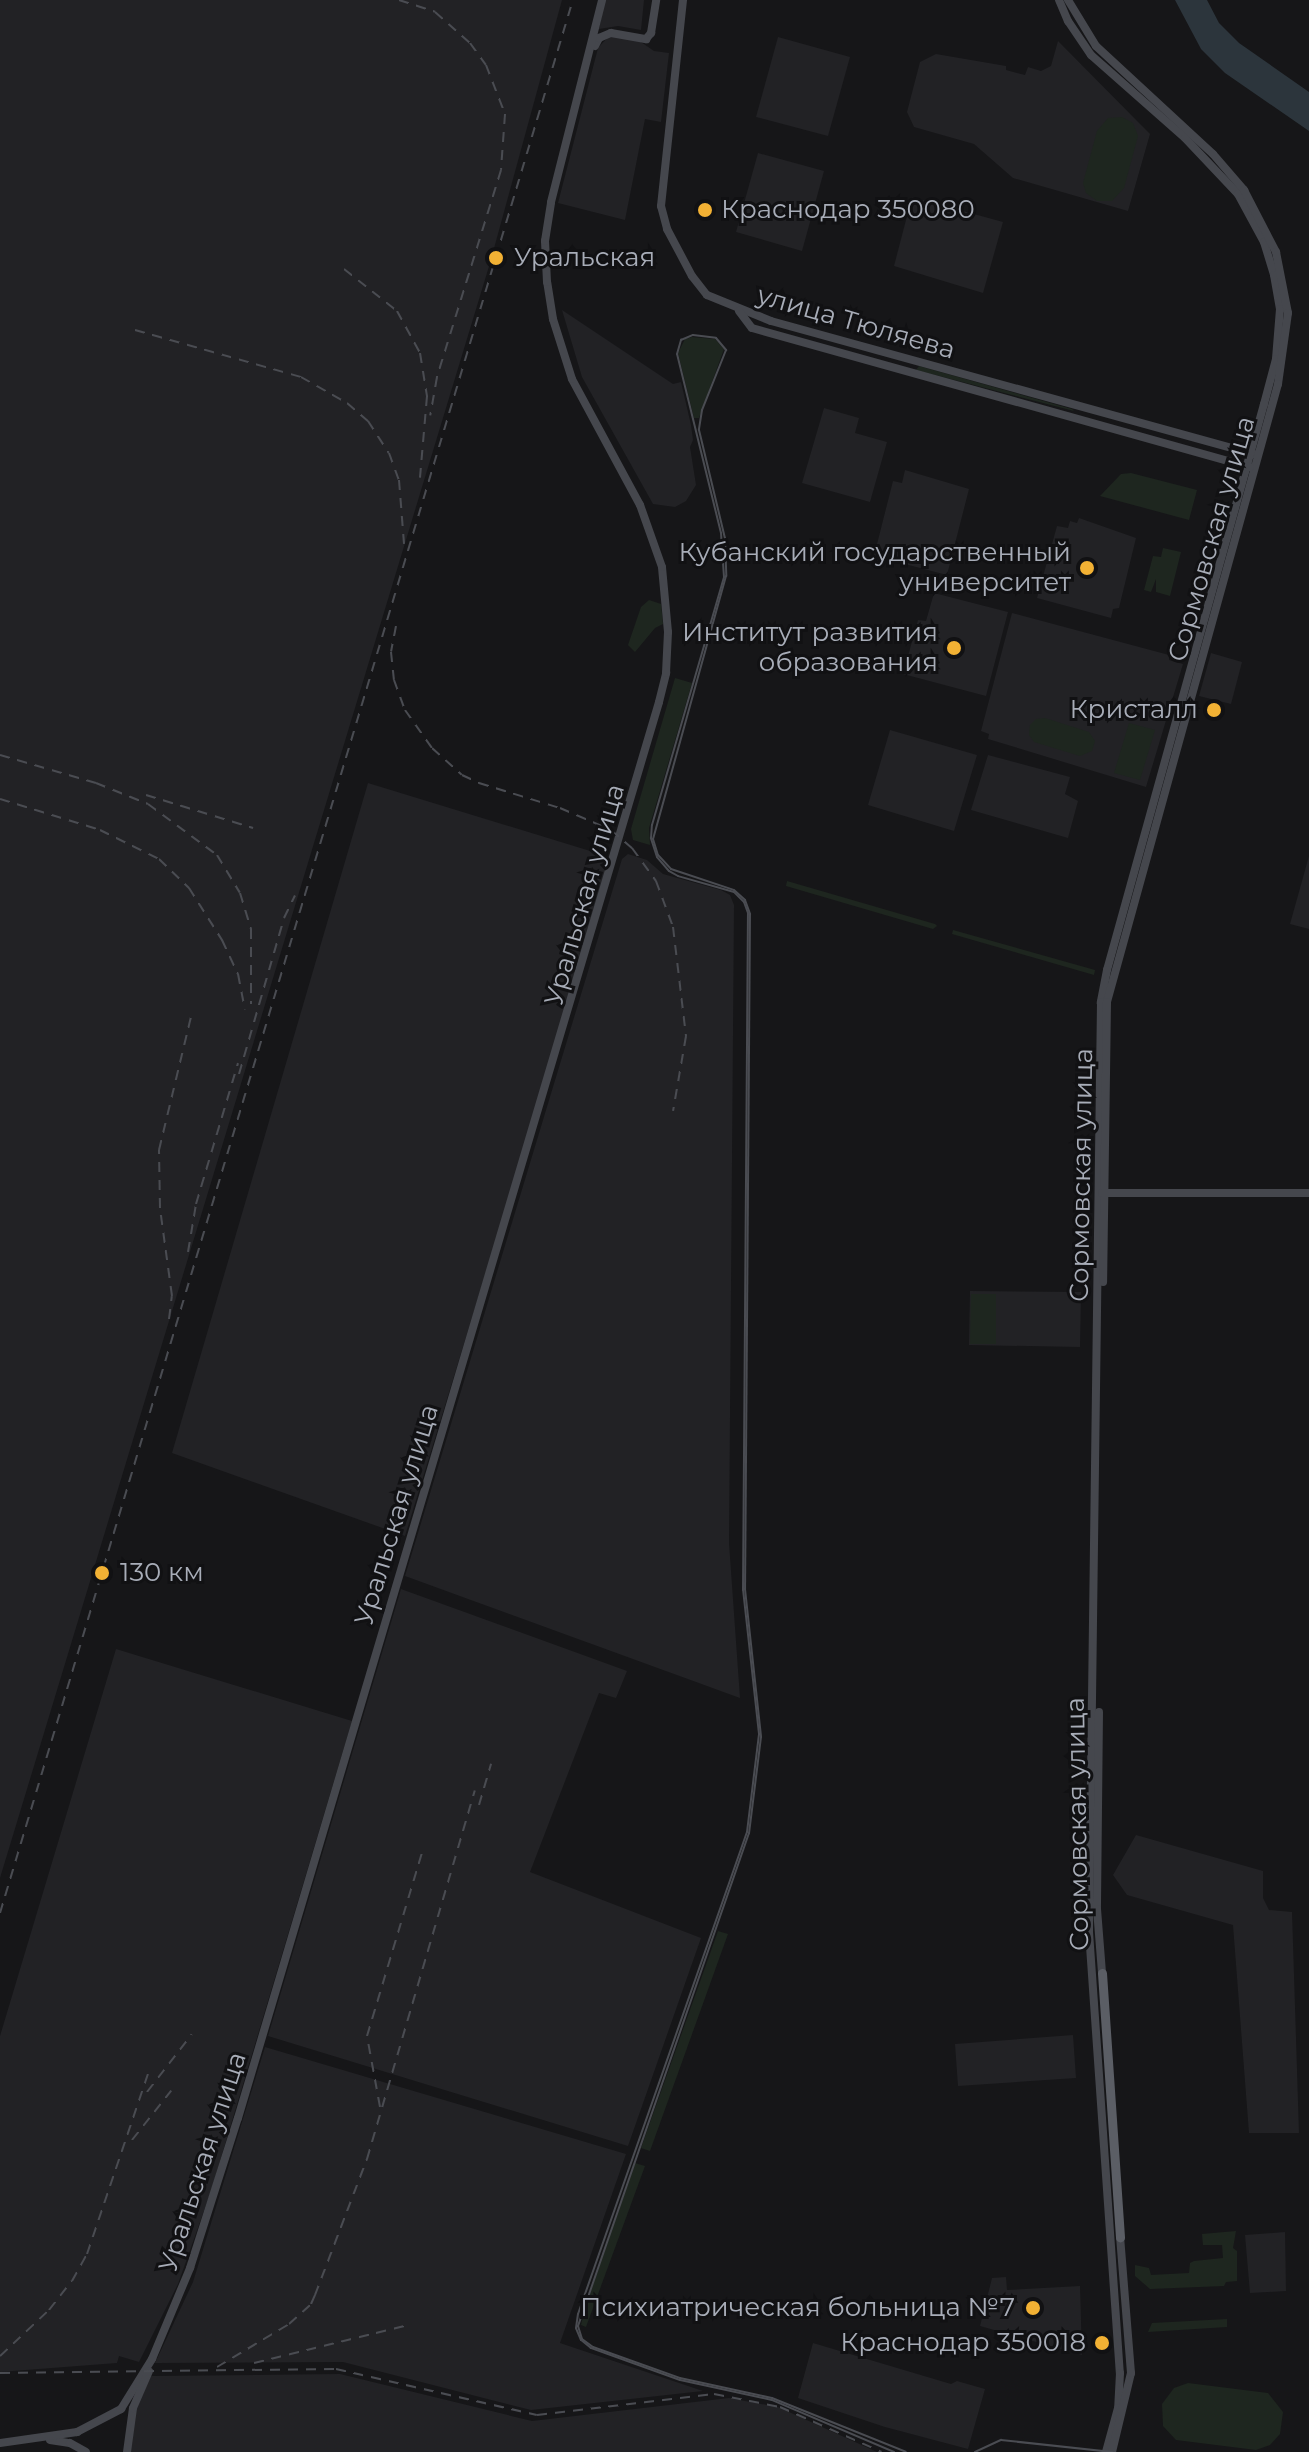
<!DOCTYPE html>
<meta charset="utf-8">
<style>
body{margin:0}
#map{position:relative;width:1309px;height:2452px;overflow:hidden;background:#161618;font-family:Montserrat,sans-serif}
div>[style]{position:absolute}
.built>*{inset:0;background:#222225}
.green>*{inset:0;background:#1e261f}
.water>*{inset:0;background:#2c353c}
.secondary>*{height:8px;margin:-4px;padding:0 4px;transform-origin:4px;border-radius:4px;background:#45474d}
.trunk>*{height:9px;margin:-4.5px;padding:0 4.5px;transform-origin:4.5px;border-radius:4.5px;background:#5b5e65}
.tram>*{height:2px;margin:-1px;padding:0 1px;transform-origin:1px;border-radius:1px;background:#4a4c52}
.rail>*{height:2px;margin-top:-1px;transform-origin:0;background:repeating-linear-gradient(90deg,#4a4c52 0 10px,transparent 0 18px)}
.dots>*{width:22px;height:22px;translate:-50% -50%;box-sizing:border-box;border:4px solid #111113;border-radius:50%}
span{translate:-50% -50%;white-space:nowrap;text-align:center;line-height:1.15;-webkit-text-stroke:6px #111113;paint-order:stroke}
.poi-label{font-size:26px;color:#a8adb8}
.left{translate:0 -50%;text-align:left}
.right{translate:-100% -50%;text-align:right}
.street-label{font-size:26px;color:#a8adb8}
</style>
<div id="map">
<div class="built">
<i style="clip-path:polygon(0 0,562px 0,490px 263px,0 1878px)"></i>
<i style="clip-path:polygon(605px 0,644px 0,641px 30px,618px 26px,599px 29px)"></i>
<i style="clip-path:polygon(609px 36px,635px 38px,654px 51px,669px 53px,661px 122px,645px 119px,625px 220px,558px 203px,598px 48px)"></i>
<i style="clip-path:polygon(778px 37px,850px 57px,828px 136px,756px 117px)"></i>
<i style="clip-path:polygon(1058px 41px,1150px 134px,1128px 211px,1013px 178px,974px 144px,914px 127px,907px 112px,920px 62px,936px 54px,1006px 66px,1006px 70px,1025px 75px,1028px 67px,1041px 71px,1051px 66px)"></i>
<i style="clip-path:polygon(758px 153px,824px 171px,802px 251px,736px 232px)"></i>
<i style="clip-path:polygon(912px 197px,1003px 222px,983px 293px,894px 266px)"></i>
<i style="clip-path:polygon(562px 310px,673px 384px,681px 382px,691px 425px,693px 440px,690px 447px,696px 485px,686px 501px,675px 507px,653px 504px,582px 377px)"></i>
<i style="clip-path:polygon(824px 408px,859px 418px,855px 433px,887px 442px,870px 502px,802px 483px)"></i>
<i style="clip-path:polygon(905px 470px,969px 489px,947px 575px,874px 556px,893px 481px,902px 483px)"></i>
<i style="clip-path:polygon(1079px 518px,1136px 538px,1119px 608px,1113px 609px,1111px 618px,1037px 598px,1057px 526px,1068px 528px,1070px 521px,1077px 523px)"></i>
<i style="clip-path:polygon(934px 593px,1008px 612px,986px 696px,903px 674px,918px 620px,926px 621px)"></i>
<i style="clip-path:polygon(1012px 613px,1169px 655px,1169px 660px,1183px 664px,1146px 787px,988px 739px,989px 734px,981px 731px)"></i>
<i style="clip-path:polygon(1211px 653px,1242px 662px,1231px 704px,1199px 696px)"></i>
<i style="clip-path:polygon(890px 730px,977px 755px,954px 831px,868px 805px)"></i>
<i style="clip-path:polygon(988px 755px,1070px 777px,1065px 794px,1078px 801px,1068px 838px,971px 810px)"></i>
<i style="clip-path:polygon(368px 783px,613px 858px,405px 1536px,172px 1453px)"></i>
<i style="clip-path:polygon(628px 854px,647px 860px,663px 874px,721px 890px,730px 895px,734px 905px,729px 1543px,740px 1698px,405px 1576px,622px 859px)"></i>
<i style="clip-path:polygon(1309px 856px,1309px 929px,1290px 924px)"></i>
<i style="clip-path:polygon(970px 1291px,1081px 1292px,1080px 1347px,969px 1345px)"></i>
<i style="clip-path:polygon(401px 1589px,627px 1671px,616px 1698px,599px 1693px,530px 1872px,701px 1938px,628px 2146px,268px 2036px)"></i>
<i style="clip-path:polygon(116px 1649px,352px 1721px,211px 2191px,178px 2284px,139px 2362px,119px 2356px,117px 2363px,0 2372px,0 2036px)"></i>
<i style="clip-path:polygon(1136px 1835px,1263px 1871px,1263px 1898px,1269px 1910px,1292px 1912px,1299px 2133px,1249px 2133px,1233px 1925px,1127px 1895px,1113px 1875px)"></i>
<i style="clip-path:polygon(1073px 2035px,1076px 2078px,958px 2086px,955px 2044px)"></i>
<i style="clip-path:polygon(265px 2047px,626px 2154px,560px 2343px,703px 2391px,531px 2410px,343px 2362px,155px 2363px,193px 2282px)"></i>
<i style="clip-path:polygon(1285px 2232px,1286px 2291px,1250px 2293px,1245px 2235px)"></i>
<i style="clip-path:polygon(1006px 2277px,1007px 2290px,1080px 2286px,1082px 2355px,980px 2326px,992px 2278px)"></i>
<i style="clip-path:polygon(813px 2343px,951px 2384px,957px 2381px,985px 2389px,968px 2449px,885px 2427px,798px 2398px)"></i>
<i style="clip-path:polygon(340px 2374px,532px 2421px,729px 2398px,778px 2407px,877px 2452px,130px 2452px,135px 2411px,151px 2376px)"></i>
</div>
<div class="green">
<i style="clip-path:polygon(1122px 117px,1133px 123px,1138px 136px,1124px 188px,1112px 201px,1097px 201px,1086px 193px,1083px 183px,1097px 131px,1108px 118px)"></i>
<i style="clip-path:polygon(692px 337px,715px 339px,724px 349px,699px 418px,694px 418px,678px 353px,685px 339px)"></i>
<i style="clip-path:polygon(919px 366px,1072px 409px,1074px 411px,916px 370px)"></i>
<i style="clip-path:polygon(1131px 473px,1197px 490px,1189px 520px,1100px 496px,1121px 474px)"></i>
<i style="clip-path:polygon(1163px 548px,1181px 552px,1170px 596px,1156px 592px,1156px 579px,1151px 592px,1144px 590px,1153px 556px,1161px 557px)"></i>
<i style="clip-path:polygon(649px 600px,661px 604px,663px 624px,655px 628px,635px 652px,628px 645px,641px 607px)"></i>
<i style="clip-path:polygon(675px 678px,692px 683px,649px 828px,650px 845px,633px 840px,631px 829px)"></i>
<i style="clip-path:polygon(1045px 718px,1089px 732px,1095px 741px,1092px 751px,1080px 756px,1034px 742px,1029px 735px,1030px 725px,1036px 719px)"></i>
<i style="clip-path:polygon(1129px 723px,1155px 730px,1140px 780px,1114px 773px)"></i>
<i style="clip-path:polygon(787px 881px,935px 924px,937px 926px,933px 929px,786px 886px)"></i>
<i style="clip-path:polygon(953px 930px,1095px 970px,1094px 975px,952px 934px)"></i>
<i style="clip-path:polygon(971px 1294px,996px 1294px,996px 1344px,970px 1344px)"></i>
<i style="clip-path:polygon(718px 1931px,728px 1934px,650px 2151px,641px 2148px)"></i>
<i style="clip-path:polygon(635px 2163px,645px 2166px,586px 2327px,581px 2325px,585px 2308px)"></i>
<i style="clip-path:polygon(1236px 2231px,1233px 2248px,1237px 2251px,1237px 2281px,1226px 2282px,1224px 2286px,1150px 2289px,1135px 2276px,1135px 2265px,1149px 2268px,1151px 2275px,1189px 2273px,1190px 2263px,1194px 2261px,1223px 2258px,1222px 2245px,1203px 2245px,1202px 2234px)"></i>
<i style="clip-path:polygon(1227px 2319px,1227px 2327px,1148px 2332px,1152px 2323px)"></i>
<i style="clip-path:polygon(1188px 2383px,1268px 2393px,1283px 2412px,1280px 2434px,1270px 2445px,1256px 2450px,1176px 2440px,1163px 2426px,1162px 2404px,1174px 2388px)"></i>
</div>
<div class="water">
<i style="clip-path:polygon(1175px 0,1207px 0,1219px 23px,1239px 43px,1309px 92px,1309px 131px,1225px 73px,1201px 49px)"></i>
</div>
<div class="secondary">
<i style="left:683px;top:0;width:207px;rotate:96.1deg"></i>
<i style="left:661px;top:206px;width:24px;rotate:75deg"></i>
<i style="left:667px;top:229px;width:53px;rotate:62deg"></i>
<i style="left:692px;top:276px;width:24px;rotate:52deg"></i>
<i style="left:707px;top:295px;width:69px;rotate:22.1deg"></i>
<i style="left:771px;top:321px;width:501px;rotate:15.4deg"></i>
<i style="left:1059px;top:0;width:23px;rotate:67deg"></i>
<i style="left:1068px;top:21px;width:41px;rotate:55.9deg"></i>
<i style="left:1091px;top:55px;width:125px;rotate:41.4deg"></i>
<i style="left:1185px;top:138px;width:77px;rotate:46.6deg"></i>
<i style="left:1238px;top:194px;width:55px;rotate:61.6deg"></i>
<i style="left:1264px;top:242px;width:34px;rotate:73deg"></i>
<i style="left:1274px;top:275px;width:35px;rotate:80deg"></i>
<i style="left:1280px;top:309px;width:50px;rotate:94.6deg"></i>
<i style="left:1276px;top:359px;width:47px;rotate:104.9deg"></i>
<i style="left:1264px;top:404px;width:587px;rotate:105.5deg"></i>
<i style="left:1107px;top:970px;width:33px;rotate:101deg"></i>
<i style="left:1101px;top:1002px;width:930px;rotate:90.74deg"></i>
<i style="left:1089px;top:1932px;width:442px;rotate:86deg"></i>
<i style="left:1120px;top:2373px;width:35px;rotate:93deg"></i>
<i style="left:1118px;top:2408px;width:46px;rotate:105.3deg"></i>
<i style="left:1068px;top:0;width:54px;rotate:58.7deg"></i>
<i style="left:1096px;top:46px;width:159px;rotate:42.7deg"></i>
<i style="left:1213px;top:154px;width:48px;rotate:49.3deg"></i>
<i style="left:1244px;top:190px;width:70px;rotate:62.7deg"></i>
<i style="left:1276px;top:252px;width:62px;rotate:78.9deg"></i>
<i style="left:1288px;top:313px;width:72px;rotate:98deg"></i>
<i style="left:1278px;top:384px;width:641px;rotate:105.47deg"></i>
<i style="left:1107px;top:1002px;width:280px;rotate:90.8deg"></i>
<i style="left:595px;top:46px;width:9px;rotate:-63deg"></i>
<i style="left:599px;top:38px;width:13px;rotate:-23deg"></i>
<i style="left:611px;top:33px;width:36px;rotate:10deg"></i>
<i style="left:646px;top:39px;width:8px;rotate:-50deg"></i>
<i style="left:651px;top:33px;width:33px;rotate:-81deg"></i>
<i style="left:739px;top:311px;width:21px;rotate:53deg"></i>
<i style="left:752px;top:328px;width:517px;rotate:15.6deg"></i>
<i style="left:1102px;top:1193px;width:207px"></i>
<i style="left:1099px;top:1712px;width:197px;rotate:90.6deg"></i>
<i style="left:1097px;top:1909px;width:64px;rotate:85.5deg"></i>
<i style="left:50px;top:2440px;width:20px;rotate:9deg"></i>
<i style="left:70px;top:2443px;width:18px;rotate:29deg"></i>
<i style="left:0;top:2443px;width:78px;rotate:-8.1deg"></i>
<i style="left:77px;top:2432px;width:50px;rotate:-27.6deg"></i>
<i style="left:121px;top:2409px;width:59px;rotate:-58.2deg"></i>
<i style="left:152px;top:2359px;width:99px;rotate:-67.3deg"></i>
<i style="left:190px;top:2268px;width:157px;rotate:-72.3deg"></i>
<i style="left:238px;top:2118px;width:1477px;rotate:-73.44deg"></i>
<i style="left:659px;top:702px;width:30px;rotate:-76deg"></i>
<i style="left:666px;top:673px;width:41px;rotate:-87.2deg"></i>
<i style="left:668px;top:632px;width:65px;rotate:-95.3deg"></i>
<i style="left:662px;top:567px;width:66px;rotate:-109.5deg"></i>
<i style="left:640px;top:505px;width:143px;rotate:-118.4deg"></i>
<i style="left:572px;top:379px;width:63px;rotate:-107.6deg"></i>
<i style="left:553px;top:319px;width:37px;rotate:-99deg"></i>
<i style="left:547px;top:282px;width:41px;rotate:-92.8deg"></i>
<i style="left:545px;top:241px;width:39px;rotate:-81deg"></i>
<i style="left:551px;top:202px;width:208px;rotate:-75.8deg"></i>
<i style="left:127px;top:2452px;width:44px;rotate:-82.2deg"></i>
<i style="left:133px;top:2408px;width:40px;rotate:-66.6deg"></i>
<i style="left:1112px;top:2452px;width:81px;rotate:-76.5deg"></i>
<i style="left:1131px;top:2373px;width:136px;rotate:-94.6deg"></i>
</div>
<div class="trunk">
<i style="left:1102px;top:1973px;width:265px;rotate:86.1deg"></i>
</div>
<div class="tram">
<i style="left:894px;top:2452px;width:133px;rotate:-156.9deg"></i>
<i style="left:772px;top:2400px;width:94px;rotate:-167.7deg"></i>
<i style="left:680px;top:2380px;width:95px;rotate:-160.2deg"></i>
<i style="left:591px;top:2348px;width:13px;rotate:-141deg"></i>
<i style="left:581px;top:2340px;width:13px;rotate:-113deg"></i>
<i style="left:576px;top:2328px;width:14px;rotate:-82deg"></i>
<i style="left:578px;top:2314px;width:511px;rotate:-70.68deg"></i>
<i style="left:747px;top:1832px;width:99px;rotate:-83deg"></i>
<i style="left:759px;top:1734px;width:145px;rotate:-96.3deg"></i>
<i style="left:743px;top:1590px;width:677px;rotate:-89.58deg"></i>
<i style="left:748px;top:913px;width:12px;rotate:-110deg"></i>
<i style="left:744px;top:902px;width:14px;rotate:-135deg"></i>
<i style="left:734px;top:892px;width:58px;rotate:-164.1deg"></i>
<i style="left:678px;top:876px;width:10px;rotate:-151deg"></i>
<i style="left:669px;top:871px;width:18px;rotate:-131deg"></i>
<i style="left:657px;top:857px;width:20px;rotate:-108deg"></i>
<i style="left:651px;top:838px;width:13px;rotate:-86deg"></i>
<i style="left:652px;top:825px;width:258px;rotate:-73.8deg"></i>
<i style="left:724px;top:577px;width:44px;rotate:-93.9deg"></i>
<i style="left:721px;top:533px;width:184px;rotate:-103.8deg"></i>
<i style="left:677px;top:354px;width:15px;rotate:-74deg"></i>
<i style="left:681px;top:340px;width:13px;rotate:-23deg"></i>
<i style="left:693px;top:335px;width:23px;rotate:7deg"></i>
<i style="left:716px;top:338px;width:16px;rotate:50deg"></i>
<i style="left:726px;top:350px;width:65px;rotate:111.8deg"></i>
<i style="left:702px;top:410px;width:20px;rotate:99deg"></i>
<i style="left:699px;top:430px;width:111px;rotate:76.5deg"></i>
<i style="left:725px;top:538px;width:38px;rotate:88deg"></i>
<i style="left:726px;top:576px;width:273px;rotate:105.5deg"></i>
<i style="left:653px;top:839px;width:17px;rotate:73deg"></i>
<i style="left:658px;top:855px;width:19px;rotate:47deg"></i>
<i style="left:671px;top:869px;width:66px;rotate:18.4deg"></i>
<i style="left:734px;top:890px;width:15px;rotate:42deg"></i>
<i style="left:745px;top:900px;width:15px;rotate:70deg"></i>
<i style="left:750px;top:914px;width:675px;rotate:90.42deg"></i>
<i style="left:745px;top:1589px;width:149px;rotate:83.8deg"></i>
<i style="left:761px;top:1737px;width:97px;rotate:97.1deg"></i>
<i style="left:749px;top:1833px;width:522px;rotate:109.13deg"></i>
<i style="left:578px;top:2326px;width:14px;rotate:73deg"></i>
<i style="left:582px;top:2339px;width:14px;rotate:36deg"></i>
<i style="left:593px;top:2347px;width:92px;rotate:19.6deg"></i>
<i style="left:680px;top:2378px;width:94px;rotate:12.3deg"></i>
<i style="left:772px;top:2398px;width:144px;rotate:21.9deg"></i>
<i style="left:975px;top:2452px;width:29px;rotate:-25deg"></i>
<i style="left:1001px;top:2440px;width:112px;rotate:6.2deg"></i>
</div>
<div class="rail">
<i style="left:399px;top:0;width:38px;rotate:18deg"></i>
<i style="left:435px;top:12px;width:47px;rotate:41.5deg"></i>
<i style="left:470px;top:43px;width:27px;rotate:54deg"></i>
<i style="left:486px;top:65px;width:53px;rotate:68.8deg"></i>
<i style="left:505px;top:114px;width:56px;rotate:94.1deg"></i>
<i style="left:501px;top:170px;width:217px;rotate:107.2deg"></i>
<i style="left:437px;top:377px;width:39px;rotate:100deg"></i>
<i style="left:344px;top:269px;width:68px;rotate:38.4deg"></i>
<i style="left:397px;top:311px;width:48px;rotate:61.3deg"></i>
<i style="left:420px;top:353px;width:44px;rotate:80.8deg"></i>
<i style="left:427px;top:396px;width:82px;rotate:94.9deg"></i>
<i style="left:135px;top:330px;width:173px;rotate:15.8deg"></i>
<i style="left:301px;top:377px;width:53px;rotate:29.5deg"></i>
<i style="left:347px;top:403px;width:28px;rotate:41deg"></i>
<i style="left:368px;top:421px;width:38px;rotate:57deg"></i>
<i style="left:389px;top:453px;width:29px;rotate:70deg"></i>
<i style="left:399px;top:480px;width:64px;rotate:85.5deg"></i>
<i style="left:396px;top:626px;width:26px;rotate:101deg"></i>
<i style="left:391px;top:652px;width:28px;rotate:84deg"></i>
<i style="left:394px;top:680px;width:32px;rotate:70deg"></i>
<i style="left:405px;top:710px;width:47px;rotate:54.6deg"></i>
<i style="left:432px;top:748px;width:40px;rotate:42deg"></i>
<i style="left:462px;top:775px;width:19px;rotate:25deg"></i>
<i style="left:479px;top:783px;width:85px;rotate:17.2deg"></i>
<i style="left:560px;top:808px;width:56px;rotate:23.3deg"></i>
<i style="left:611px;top:830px;width:28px;rotate:41deg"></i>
<i style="left:632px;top:848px;width:41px;rotate:54deg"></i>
<i style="left:656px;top:881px;width:49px;rotate:69.7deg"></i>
<i style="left:673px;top:927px;width:110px;rotate:83.2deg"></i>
<i style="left:686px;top:1036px;width:76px;rotate:99.8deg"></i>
<i style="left:0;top:755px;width:100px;rotate:16.3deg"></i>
<i style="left:96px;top:783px;width:56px;rotate:22deg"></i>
<i style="left:148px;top:804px;width:86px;rotate:36.5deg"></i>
<i style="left:217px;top:855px;width:44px;rotate:58.8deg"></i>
<i style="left:240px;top:893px;width:38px;rotate:73deg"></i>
<i style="left:251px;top:929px;width:75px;rotate:90deg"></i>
<i style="left:146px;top:795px;width:112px;rotate:17.1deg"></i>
<i style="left:0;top:799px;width:105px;rotate:17.2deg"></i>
<i style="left:100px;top:830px;width:66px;rotate:26.2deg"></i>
<i style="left:159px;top:859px;width:42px;rotate:44deg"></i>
<i style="left:189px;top:888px;width:62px;rotate:57.6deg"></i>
<i style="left:222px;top:940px;width:38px;rotate:65deg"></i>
<i style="left:238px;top:974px;width:36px;rotate:79deg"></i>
<i style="left:239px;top:1074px;width:162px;rotate:-73.9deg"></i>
<i style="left:284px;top:918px;width:25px;rotate:-64deg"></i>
<i style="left:188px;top:1252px;width:49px;rotate:-80.5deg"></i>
<i style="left:196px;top:1204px;width:147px;rotate:-73.4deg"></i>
<i style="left:169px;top:1319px;width:23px;rotate:-83deg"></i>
<i style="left:172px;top:1296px;width:89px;rotate:-97.8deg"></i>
<i style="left:160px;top:1208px;width:58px;rotate:-91deg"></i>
<i style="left:159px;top:1150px;width:141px;rotate:-76.5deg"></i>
<i style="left:479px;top:1805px;width:43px;rotate:-73.7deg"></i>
<i style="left:0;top:1913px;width:1997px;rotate:-73.33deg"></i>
<i style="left:147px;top:2092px;width:73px;rotate:-52.2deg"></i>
<i style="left:380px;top:2107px;width:72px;rotate:-100.4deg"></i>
<i style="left:367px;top:2036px;width:191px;rotate:-73.3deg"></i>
<i style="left:132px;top:2140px;width:63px;rotate:-51.5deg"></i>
<i style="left:0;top:2356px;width:67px;rotate:-43.2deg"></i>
<i style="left:49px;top:2310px;width:37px;rotate:-52deg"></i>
<i style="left:72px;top:2281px;width:31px;rotate:-61deg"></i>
<i style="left:87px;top:2254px;width:190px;rotate:-71.3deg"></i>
<i style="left:254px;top:2363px;width:160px;rotate:-13.8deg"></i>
<i style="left:217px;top:2367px;width:84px;rotate:-30.8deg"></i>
<i style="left:289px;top:2324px;width:30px;rotate:-42deg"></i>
<i style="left:311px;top:2304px;width:10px;rotate:-66deg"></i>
<i style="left:315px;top:2295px;width:146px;rotate:-69.1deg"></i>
<i style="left:367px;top:2159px;width:384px;rotate:-73.7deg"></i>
<i style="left:0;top:2373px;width:336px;rotate:-0.7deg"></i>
<i style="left:336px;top:2369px;width:206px;rotate:12.9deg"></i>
<i style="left:537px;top:2415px;width:178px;rotate:-6.8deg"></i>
<i style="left:714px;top:2394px;width:67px;rotate:11.1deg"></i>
<i style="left:780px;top:2407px;width:111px;rotate:23.8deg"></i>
</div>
<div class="dots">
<i style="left:705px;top:210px;background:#f2b134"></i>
<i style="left:496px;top:258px;background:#f2b134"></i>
<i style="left:1087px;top:568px;background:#f2b134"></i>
<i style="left:954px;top:648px;background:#f2b134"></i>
<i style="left:1214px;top:710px;background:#f2b134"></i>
<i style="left:102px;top:1573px;background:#f2b134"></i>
<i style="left:1033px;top:2308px;background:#f2b134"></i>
<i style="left:1102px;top:2343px;background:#f2b134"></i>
</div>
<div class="poi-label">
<span class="left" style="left:721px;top:210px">Краснодар 350080</span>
<span class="left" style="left:514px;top:258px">Уральская</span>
<span class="right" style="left:1071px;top:568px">Кубанский государственный<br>университет</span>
<span class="right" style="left:938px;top:648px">Институт развития<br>образования</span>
<span class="right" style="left:1198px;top:710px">Кристалл</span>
<span class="left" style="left:120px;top:1573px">130 км</span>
<span class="right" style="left:1015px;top:2308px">Психиатрическая больница №7</span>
<span class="right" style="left:1086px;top:2343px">Краснодар 350018</span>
</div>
<div class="street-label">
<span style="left:856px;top:323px;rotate:16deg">улица Тюляева</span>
<span style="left:1212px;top:539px;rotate:-74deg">Сормовская улица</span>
<span style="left:585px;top:895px;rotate:-74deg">Уральская улица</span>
<span style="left:1082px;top:1175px;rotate:-89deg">Сормовская улица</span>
<span style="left:397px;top:1515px;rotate:-73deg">Уральская улица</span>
<span style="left:1078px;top:1824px;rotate:-91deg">Сормовская улица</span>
<span style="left:203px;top:2162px;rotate:-72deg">Уральская улица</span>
</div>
</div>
